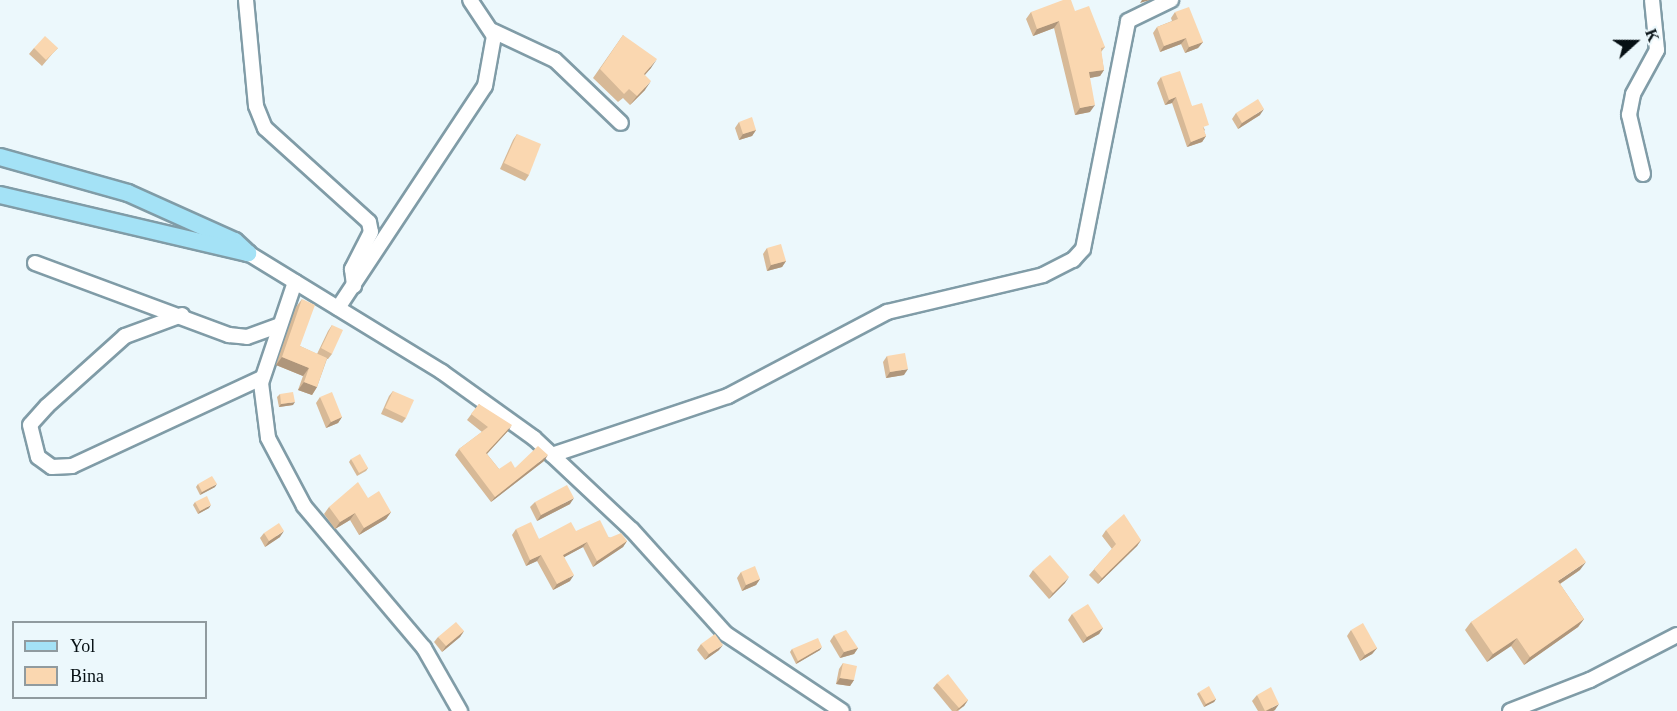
<!DOCTYPE html>
<style>
body{margin:0}
#map{position:relative;width:1677px;height:711px;overflow:hidden;background:#ecf8fc;font-family:"Times New Roman",serif}
div>[style]{position:absolute}
.roads{filter:drop-shadow(2px 0 #809ca7) drop-shadow(-2px 0 #809ca7) drop-shadow(0 2px #809ca7) drop-shadow(0 -2px #809ca7)}
.minor>*{height:14px;margin:-7px;padding:0 7px;transform-origin:7px;border-radius:7px;background:#fff}
.major>*{height:16px;margin:-8px;padding:0 8px;transform-origin:8px;border-radius:8px;background:#a4e2f6}
.wall>*{inset:0;background:#d7b997}
.shaded-wall>*{inset:0;background:#af967b}
.building>*{inset:0;background:#fad7b0}
span{translate:-50% -50%;white-space:nowrap;text-align:center;line-height:1.15;-webkit-text-stroke:5px #ecf8fc;paint-order:stroke}
.legend{position:absolute;left:12px;top:621px;width:195px;height:78px;box-sizing:border-box;background:#ecf8fc;border:2px solid #909b9f;margin:0;padding:8px 10px;list-style:none;font-size:18px;color:#061014}
.legend li{display:flex;align-items:center;gap:12px;height:30px}
.legend b{width:30px;border:2px solid #909b9f}
.north{position:absolute;left:1605px;top:12px;width:60px;height:60px;-webkit-text-stroke:4px #ecf8fc;paint-order:stroke;rotate:69deg;font-size:16px;font-weight:700;line-height:24px;text-align:center;color:#061014}
.north::after{content:'';display:block;margin:auto;width:21px;height:27px;background:#061014;clip-path:polygon(50% 0,100% 100%,50% 72%,0 100%)}
</style>
<div id="map">
<div class="roads">
<div class="minor">
<i style="left:246px;top:0;width:106px;rotate:84.6deg"></i>
<i style="left:256px;top:106px;width:24px;rotate:68deg"></i>
<i style="left:265px;top:128px;width:140px;rotate:42.1deg"></i>
<i style="left:369px;top:222px;width:10px;rotate:79deg"></i>
<i style="left:371px;top:232px;width:42px;rotate:117.2deg"></i>
<i style="left:352px;top:269px;width:17px;rotate:83deg"></i>
<i style="left:493px;top:31px;width:68px;rotate:25.1deg"></i>
<i style="left:555px;top:60px;width:91px;rotate:43.7deg"></i>
<i style="left:1643px;top:174px;width:61px;rotate:-103.3deg"></i>
<i style="left:1629px;top:115px;width:21px;rotate:-79deg"></i>
<i style="left:1633px;top:94px;width:50px;rotate:-61.4deg"></i>
<i style="left:1657px;top:50px;width:50px;rotate:-95.7deg"></i>
<i style="left:248px;top:253px;width:228px;rotate:31.5deg"></i>
<i style="left:442px;top:372px;width:113px;rotate:35.7deg"></i>
<i style="left:534px;top:438px;width:134px;rotate:43.2deg"></i>
<i style="left:632px;top:530px;width:140px;rotate:47.9deg"></i>
<i style="left:726px;top:634px;width:139px;rotate:33.6deg"></i>
<i style="left:35px;top:263px;width:207px;rotate:20.4deg"></i>
<i style="left:229px;top:335px;width:18px;rotate:6deg"></i>
<i style="left:247px;top:337px;width:32px;rotate:-20deg"></i>
<i style="left:295px;top:282px;width:107px;rotate:108.6deg"></i>
<i style="left:261px;top:383px;width:55px;rotate:82.7deg"></i>
<i style="left:268px;top:438px;width:77px;rotate:62.1deg"></i>
<i style="left:304px;top:506px;width:186px;rotate:49.8deg"></i>
<i style="left:424px;top:648px;width:73px;rotate:60.3deg"></i>
<i style="left:338px;top:308px;width:266px;rotate:-56.5deg"></i>
<i style="left:485px;top:86px;width:51px;rotate:-79.8deg"></i>
<i style="left:494px;top:36px;width:43px;rotate:-123.7deg"></i>
<i style="left:182px;top:315px;width:61px;rotate:159.8deg"></i>
<i style="left:125px;top:336px;width:105px;rotate:138.1deg"></i>
<i style="left:47px;top:406px;width:25px;rotate:132deg"></i>
<i style="left:30px;top:425px;width:33px;rotate:76deg"></i>
<i style="left:38px;top:457px;width:17px;rotate:36deg"></i>
<i style="left:52px;top:467px;width:20px;rotate:-3deg"></i>
<i style="left:72px;top:466px;width:209px;rotate:-24.9deg"></i>
<i style="left:552px;top:455px;width:186px;rotate:-18.5deg"></i>
<i style="left:728px;top:396px;width:180px;rotate:-27.8deg"></i>
<i style="left:887px;top:312px;width:160px;rotate:-13.3deg"></i>
<i style="left:1043px;top:275px;width:34px;rotate:-27deg"></i>
<i style="left:1073px;top:260px;width:15px;rotate:-48deg"></i>
<i style="left:1083px;top:249px;width:232px;rotate:-78.8deg"></i>
<i style="left:1128px;top:21px;width:48px;rotate:-26deg"></i>
<i style="left:1510px;top:711px;width:86px;rotate:-21.2deg"></i>
<i style="left:1590px;top:680px;width:98px;rotate:-27.3deg"></i>
</div>
<div class="major">
<i style="left:0;top:157px;width:133px;rotate:15.7deg"></i>
<i style="left:128px;top:193px;width:117px;rotate:24.2deg"></i>
<i style="left:235px;top:241px;width:18px;rotate:43deg"></i>
<i style="left:0;top:195px;width:255px;rotate:13.2deg"></i>
</div>
</div>
<div class="wall">
<i style="clip-path:polygon(1075px 11px,1105px 47px,1101px 52px,1104px 70px,1100px 76px,1090px 78px,1090px 112px,1075px 115px,1054px 28px,1033px 36px,1026px 19px,1031px 12px)"></i>
<i style="clip-path:polygon(1175px 12px,1203px 42px,1198px 48px,1185px 53px,1181px 44px,1160px 52px,1153px 33px,1157px 27px,1172px 21px,1171px 18px)"></i>
<i style="clip-path:polygon(623px 35px,651px 68px,645px 75px,645px 90px,630px 105px,623px 98px,618px 102px,593px 78px)"></i>
<i style="clip-path:polygon(34px 48px,58px 48px,53px 53px,42px 66px,29px 54px)"></i>
<i style="clip-path:polygon(1161px 77px,1192px 106px,1205px 130px,1204px 131px,1206px 136px,1202px 142px,1187px 147px,1172px 103px,1165px 105px,1157px 83px)"></i>
<i style="clip-path:polygon(1236px 113px,1260px 115px,1238px 129px,1232px 119px)"></i>
<i style="clip-path:polygon(739px 122px,756px 130px,752px 136px,739px 140px,735px 128px)"></i>
<i style="clip-path:polygon(517px 134px,529px 175px,525px 181px,500px 169px,513px 140px)"></i>
<i style="clip-path:polygon(767px 248px,786px 261px,782px 267px,767px 271px,763px 254px)"></i>
<i style="clip-path:polygon(302px 299px,300px 346px,317px 354px,328px 331px,332px 325px,332px 354px,328px 359px,327px 359px,317px 387px,312px 395px,298px 390px,303px 376px,276px 365px,296px 307px)"></i>
<i style="clip-path:polygon(887px 356px,904px 375px,886px 378px,883px 362px)"></i>
<i style="clip-path:polygon(393px 391px,406px 418px,402px 423px,381px 414px,389px 396px)"></i>
<i style="clip-path:polygon(280px 394px,293px 405px,279px 407px,277px 397px)"></i>
<i style="clip-path:polygon(320px 397px,342px 417px,338px 423px,326px 428px,316px 403px)"></i>
<i style="clip-path:polygon(479px 404px,508px 431px,487px 454px,499px 469px,515px 468px,544px 461px,491px 502px,455px 455px,459px 449px,482px 432px,467px 420px)"></i>
<i style="clip-path:polygon(351px 459px,368px 468px,366px 471px,357px 476px,349px 462px)"></i>
<i style="clip-path:polygon(198px 484px,215px 487px,200px 495px,196px 487px)"></i>
<i style="clip-path:polygon(368px 498px,391px 512px,386px 519px,359px 535px,350px 520px,335px 529px,324px 514px,329px 507px)"></i>
<i style="clip-path:polygon(195px 502px,209px 508px,198px 514px,193px 505px)"></i>
<i style="clip-path:polygon(535px 502px,570px 504px,537px 521px,530px 507px)"></i>
<i style="clip-path:polygon(516px 529px,539px 539px,576px 531px,627px 541px,623px 547px,593px 567px,583px 547px,564px 557px,570px 581px,553px 590px,537px 561px,526px 566px,512px 535px)"></i>
<i style="clip-path:polygon(1106px 530px,1141px 540px,1137px 546px,1098px 584px,1089px 575px,1112px 549px,1102px 536px)"></i>
<i style="clip-path:polygon(264px 533px,280px 537px,265px 547px,260px 538px)"></i>
<i style="clip-path:polygon(1033px 570px,1065px 583px,1049px 599px,1029px 576px)"></i>
<i style="clip-path:polygon(1580px 570px,1560px 584px,1584px 619px,1578px 627px,1524px 665px,1511px 646px,1487px 662px,1465px 630px,1471px 622px)"></i>
<i style="clip-path:polygon(741px 572px,760px 579px,756px 585px,742px 591px,737px 578px)"></i>
<i style="clip-path:polygon(1072px 614px,1103px 628px,1099px 634px,1083px 643px,1068px 620px)"></i>
<i style="clip-path:polygon(1351px 630px,1377px 648px,1372px 654px,1360px 661px,1347px 636px)"></i>
<i style="clip-path:polygon(464px 631px,460px 637px,442px 652px,434px 642px,438px 637px)"></i>
<i style="clip-path:polygon(834px 635px,858px 648px,854px 654px,840px 658px,830px 641px)"></i>
<i style="clip-path:polygon(701px 644px,719px 650px,705px 660px,697px 650px)"></i>
<i style="clip-path:polygon(792px 649px,820px 650px,796px 664px,790px 652px)"></i>
<i style="clip-path:polygon(843px 663px,854px 680px,850px 686px,836px 684px,839px 669px)"></i>
<i style="clip-path:polygon(937px 683px,968px 700px,964px 706px,958px 711px,952px 711px,933px 688px)"></i>
<i style="clip-path:polygon(1199px 692px,1216px 699px,1214px 702px,1204px 707px,1197px 694px)"></i>
<i style="clip-path:polygon(1257px 695px,1275px 710px,1273px 711px,1258px 711px,1252px 701px)"></i>
</div>
<div class="shaded-wall">
<i style="clip-path:polygon(1142px 0,1150px 0,1140px 3px)"></i>
<i style="clip-path:polygon(1059px 21px,1054px 28px,1033px 36px,1037px 29px)"></i>
<i style="clip-path:polygon(1186px 38px,1181px 44px,1160px 52px,1164px 46px)"></i>
<i style="clip-path:polygon(1203px 42px,1198px 48px,1185px 53px,1189px 47px)"></i>
<i style="clip-path:polygon(657px 59px,651px 68px,638px 82px,644px 74px)"></i>
<i style="clip-path:polygon(1104px 70px,1100px 76px,1084px 79px,1089px 72px)"></i>
<i style="clip-path:polygon(651px 81px,645px 90px,630px 105px,637px 96px)"></i>
<i style="clip-path:polygon(1176px 97px,1172px 103px,1165px 105px,1169px 100px)"></i>
<i style="clip-path:polygon(1095px 105px,1090px 112px,1075px 115px,1080px 108px)"></i>
<i style="clip-path:polygon(1264px 109px,1260px 115px,1238px 129px,1242px 123px)"></i>
<i style="clip-path:polygon(756px 130px,752px 136px,739px 140px,743px 134px)"></i>
<i style="clip-path:polygon(1206px 136px,1202px 142px,1187px 147px,1191px 142px)"></i>
<i style="clip-path:polygon(786px 261px,782px 267px,767px 271px,771px 265px)"></i>
<i style="clip-path:polygon(282px 357px,309px 368px,303px 376px,276px 365px)"></i>
<i style="clip-path:polygon(908px 369px,904px 375px,886px 378px,890px 372px)"></i>
<i style="clip-path:polygon(304px 382px,317px 387px,312px 395px,298px 390px)"></i>
<i style="clip-path:polygon(295px 402px,293px 405px,279px 407px,281px 404px)"></i>
<i style="clip-path:polygon(342px 417px,338px 423px,326px 428px,331px 422px)"></i>
<i style="clip-path:polygon(512px 425px,508px 431px,482px 459px,486px 453px)"></i>
<i style="clip-path:polygon(548px 455px,544px 461px,491px 502px,495px 497px)"></i>
<i style="clip-path:polygon(217px 484px,215px 487px,200px 495px,202px 492px)"></i>
<i style="clip-path:polygon(574px 498px,570px 504px,537px 521px,541px 515px)"></i>
<i style="clip-path:polygon(211px 505px,209px 508px,198px 514px,200px 511px)"></i>
<i style="clip-path:polygon(391px 512px,386px 519px,359px 535px,364px 528px)"></i>
<i style="clip-path:polygon(355px 513px,350px 520px,335px 529px,340px 522px)"></i>
<i style="clip-path:polygon(284px 531px,280px 537px,265px 547px,269px 541px)"></i>
<i style="clip-path:polygon(1141px 540px,1137px 546px,1098px 584px,1102px 578px)"></i>
<i style="clip-path:polygon(627px 541px,623px 547px,593px 567px,597px 561px)"></i>
<i style="clip-path:polygon(587px 542px,583px 547px,559px 560px,563px 555px)"></i>
<i style="clip-path:polygon(541px 555px,537px 561px,526px 566px,530px 560px)"></i>
<i style="clip-path:polygon(1586px 562px,1580px 570px,1552px 589px,1558px 581px)"></i>
<i style="clip-path:polygon(574px 575px,570px 581px,553px 590px,557px 584px)"></i>
<i style="clip-path:polygon(1069px 577px,1065px 583px,1049px 599px,1053px 593px)"></i>
<i style="clip-path:polygon(760px 579px,756px 585px,742px 591px,746px 585px)"></i>
<i style="clip-path:polygon(1584px 619px,1578px 627px,1524px 665px,1530px 657px)"></i>
<i style="clip-path:polygon(1103px 628px,1099px 634px,1083px 643px,1087px 637px)"></i>
<i style="clip-path:polygon(464px 631px,460px 637px,442px 652px,446px 646px)"></i>
<i style="clip-path:polygon(1517px 638px,1511px 646px,1487px 662px,1493px 654px)"></i>
<i style="clip-path:polygon(723px 645px,719px 650px,705px 660px,709px 654px)"></i>
<i style="clip-path:polygon(822px 647px,820px 650px,796px 664px,798px 661px)"></i>
<i style="clip-path:polygon(858px 648px,854px 654px,840px 658px,844px 652px)"></i>
<i style="clip-path:polygon(1377px 648px,1372px 654px,1360px 661px,1365px 655px)"></i>
<i style="clip-path:polygon(840px 678px,854px 680px,850px 686px,836px 684px)"></i>
<i style="clip-path:polygon(1216px 699px,1214px 702px,1204px 707px,1206px 704px)"></i>
<i style="clip-path:polygon(968px 700px,964px 706px,956px 711px,959px 708px)"></i>
<i style="clip-path:polygon(1279px 704px,1275px 710px,1273px 711px,1266px 711px)"></i>
</div>
<div class="building">
<i style="clip-path:polygon(1063px 0,1071px 0,1075px 11px,1089px 6px,1105px 47px,1101px 48px,1104px 70px,1089px 72px,1095px 105px,1080px 108px,1059px 21px,1037px 29px,1031px 12px)"></i>
<i style="clip-path:polygon(1189px 7px,1203px 42px,1189px 47px,1186px 38px,1164px 46px,1157px 27px,1178px 19px,1175px 12px)"></i>
<i style="clip-path:polygon(623px 35px,657px 59px,644px 74px,651px 81px,637px 96px,629px 89px,624px 94px,600px 69px)"></i>
<i style="clip-path:polygon(45px 36px,58px 48px,46px 60px,34px 48px)"></i>
<i style="clip-path:polygon(1180px 71px,1192px 106px,1202px 103px,1209px 125px,1203px 127px,1206px 136px,1191px 142px,1176px 97px,1169px 100px,1161px 77px)"></i>
<i style="clip-path:polygon(1258px 99px,1264px 109px,1242px 123px,1236px 113px)"></i>
<i style="clip-path:polygon(752px 117px,756px 130px,743px 134px,739px 122px)"></i>
<i style="clip-path:polygon(517px 134px,541px 144px,529px 175px,504px 163px)"></i>
<i style="clip-path:polygon(781px 244px,786px 261px,771px 265px,767px 248px)"></i>
<i style="clip-path:polygon(302px 299px,315px 305px,300px 346px,327px 358px,317px 387px,304px 382px,309px 368px,282px 357px)"></i>
<i style="clip-path:polygon(332px 325px,343px 330px,332px 354px,321px 348px)"></i>
<i style="clip-path:polygon(905px 353px,908px 369px,890px 372px,887px 356px)"></i>
<i style="clip-path:polygon(393px 391px,414px 400px,406px 418px,385px 408px)"></i>
<i style="clip-path:polygon(293px 392px,295px 402px,281px 404px,280px 394px)"></i>
<i style="clip-path:polygon(332px 392px,342px 417px,331px 422px,320px 397px)"></i>
<i style="clip-path:polygon(479px 404px,512px 425px,486px 453px,499px 469px,511px 461px,515px 468px,538px 446px,548px 455px,495px 497px,459px 449px,488px 427px,471px 414px)"></i>
<i style="clip-path:polygon(360px 454px,368px 468px,359px 473px,351px 459px)"></i>
<i style="clip-path:polygon(212px 476px,217px 484px,202px 492px,198px 484px)"></i>
<i style="clip-path:polygon(358px 482px,368px 498px,379px 491px,391px 512px,364px 528px,355px 513px,340px 522px,329px 507px)"></i>
<i style="clip-path:polygon(567px 485px,574px 498px,541px 515px,535px 502px)"></i>
<i style="clip-path:polygon(207px 496px,211px 505px,200px 511px,195px 502px)"></i>
<i style="clip-path:polygon(1124px 514px,1141px 540px,1102px 578px,1094px 569px,1116px 544px,1106px 530px)"></i>
<i style="clip-path:polygon(600px 520px,609px 538px,621px 533px,627px 541px,597px 561px,587px 542px,563px 555px,574px 575px,557px 584px,541px 555px,530px 560px,516px 529px,531px 522px,539px 539px,571px 522px,576px 531px)"></i>
<i style="clip-path:polygon(279px 523px,284px 531px,269px 541px,264px 533px)"></i>
<i style="clip-path:polygon(1576px 548px,1586px 562px,1558px 581px,1584px 619px,1530px 657px,1517px 638px,1493px 654px,1471px 622px)"></i>
<i style="clip-path:polygon(1050px 555px,1069px 577px,1053px 593px,1033px 570px)"></i>
<i style="clip-path:polygon(755px 566px,760px 579px,746px 585px,741px 572px)"></i>
<i style="clip-path:polygon(1088px 604px,1103px 628px,1087px 637px,1072px 614px)"></i>
<i style="clip-path:polygon(456px 622px,464px 631px,446px 646px,438px 637px)"></i>
<i style="clip-path:polygon(1363px 623px,1377px 648px,1365px 655px,1351px 630px)"></i>
<i style="clip-path:polygon(846px 630px,858px 648px,844px 652px,834px 635px)"></i>
<i style="clip-path:polygon(715px 634px,723px 645px,709px 654px,701px 644px)"></i>
<i style="clip-path:polygon(818px 638px,822px 647px,798px 661px,792px 649px)"></i>
<i style="clip-path:polygon(843px 663px,857px 666px,854px 680px,840px 678px)"></i>
<i style="clip-path:polygon(948px 674px,968px 700px,959px 708px,937px 683px)"></i>
<i style="clip-path:polygon(1209px 686px,1216px 699px,1206px 704px,1199px 692px)"></i>
<i style="clip-path:polygon(1271px 687px,1279px 704px,1265px 711px,1257px 695px)"></i>
</div>
<ul class="legend">
<li><b style="height:8px;background:#a4e2f6"></b>Yol</li>
<li><b style="height:16px;background:#fad7b0"></b>Bina</li>
</ul>
<div class="north">K</div>
</div>
